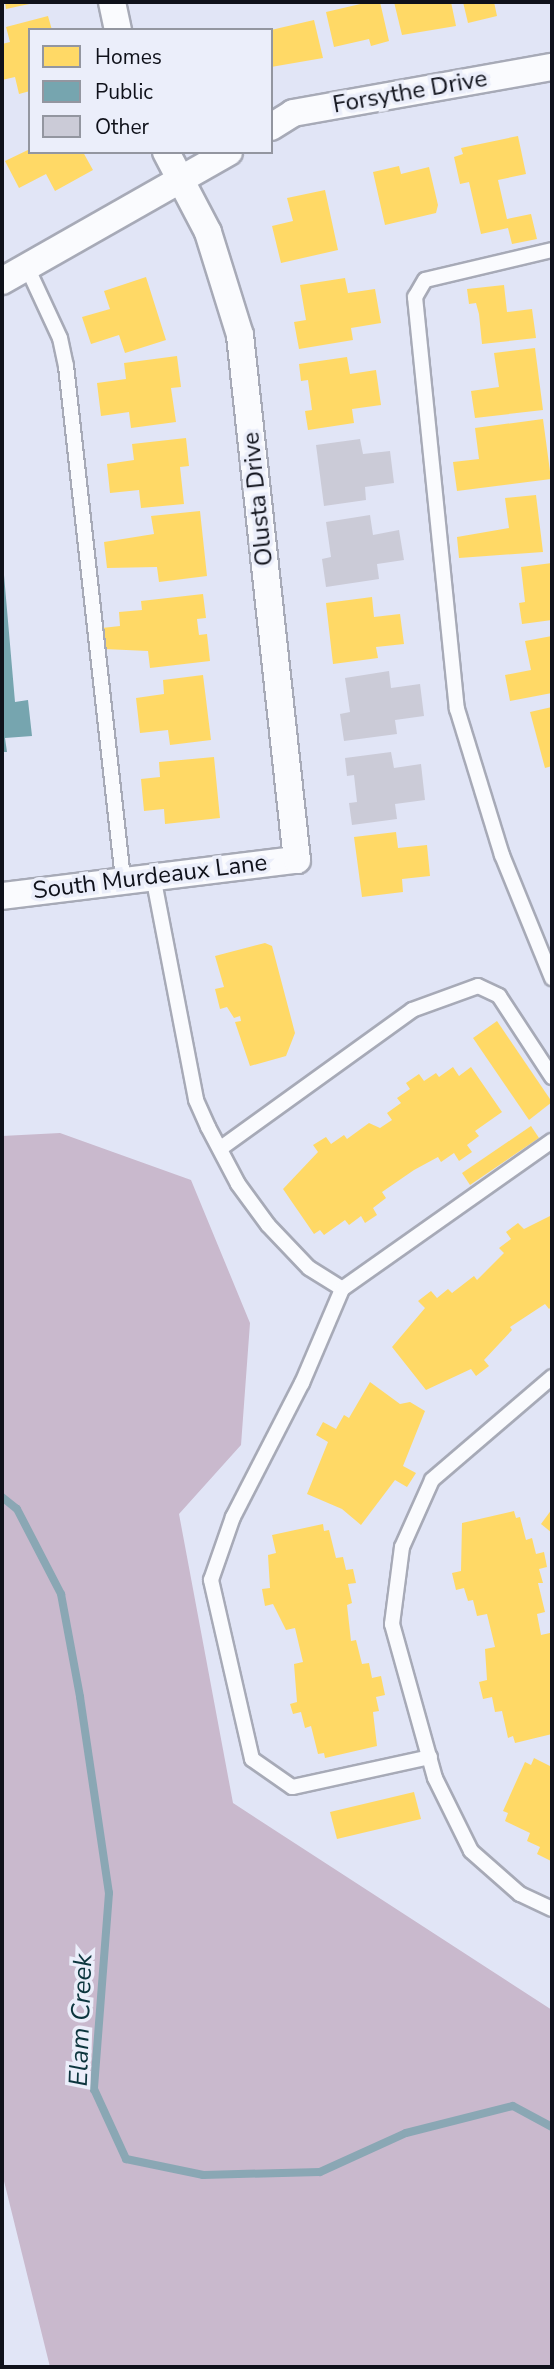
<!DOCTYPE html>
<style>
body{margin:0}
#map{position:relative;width:554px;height:2369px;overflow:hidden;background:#e1e5f6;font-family:"Nunito Sans",sans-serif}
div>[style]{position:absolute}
.forest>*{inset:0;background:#c9b9cd}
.homes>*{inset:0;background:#ffd966}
.public>*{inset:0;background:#76a5af}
.stream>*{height:8px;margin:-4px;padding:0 4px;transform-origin:4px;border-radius:4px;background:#8aa7b4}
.building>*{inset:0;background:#cbcbd7}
.roads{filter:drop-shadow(2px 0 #a7aab7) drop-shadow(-2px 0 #a7aab7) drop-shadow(0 2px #a7aab7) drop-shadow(0 -2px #a7aab7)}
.service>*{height:14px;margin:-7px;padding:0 7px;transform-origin:7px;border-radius:7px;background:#fafbfe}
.minor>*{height:26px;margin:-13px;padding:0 13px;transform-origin:13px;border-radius:13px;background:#fafbfe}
span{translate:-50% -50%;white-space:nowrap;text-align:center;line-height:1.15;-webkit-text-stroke:7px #ebeefa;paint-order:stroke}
.street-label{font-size:24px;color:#0f111a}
.water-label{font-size:26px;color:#0c353d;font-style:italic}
.frame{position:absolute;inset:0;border:4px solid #0f111a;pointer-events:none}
.legend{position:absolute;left:28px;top:28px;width:245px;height:126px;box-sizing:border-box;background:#ebeefa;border:2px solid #9396a0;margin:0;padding:9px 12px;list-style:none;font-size:21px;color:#0f111a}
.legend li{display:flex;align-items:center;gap:14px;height:35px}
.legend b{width:35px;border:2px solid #9396a0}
</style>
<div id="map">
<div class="forest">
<i style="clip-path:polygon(60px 1133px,191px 1180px,250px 1323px,241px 1445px,179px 1514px,233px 1803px,552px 2010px,552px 2367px,50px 2367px,2px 2173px,2px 1136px)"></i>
</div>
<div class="homes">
<i style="clip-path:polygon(5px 2px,34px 2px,34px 3px,6px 9px)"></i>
<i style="clip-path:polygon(369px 2px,380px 2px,389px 41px,371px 46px,369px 39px,334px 47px,326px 12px)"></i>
<i style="clip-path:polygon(394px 2px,451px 2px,456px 26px,402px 35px)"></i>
<i style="clip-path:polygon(463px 2px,494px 2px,497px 16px,468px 23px)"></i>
<i style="clip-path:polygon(48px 16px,52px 30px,30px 30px,30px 91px,19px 94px,15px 77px,2px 80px,2px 44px,10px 42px,6px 27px)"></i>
<i style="clip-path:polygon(314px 20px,323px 58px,271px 67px,271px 30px)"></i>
<i style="clip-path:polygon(518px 136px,526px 174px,498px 180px,507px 219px,531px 214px,537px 239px,512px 244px,508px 228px,481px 234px,469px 182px,460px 184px,454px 157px,463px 154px,461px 148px)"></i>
<i style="clip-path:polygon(30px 149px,30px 152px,83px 152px,93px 170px,55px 191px,46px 174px,19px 188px,5px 161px)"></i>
<i style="clip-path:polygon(399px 166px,401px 174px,429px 167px,438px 205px,436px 213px,385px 225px,373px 172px)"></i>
<i style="clip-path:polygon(325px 190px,338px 250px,281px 263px,272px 226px,293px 221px,287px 198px)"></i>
<i style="clip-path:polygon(146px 277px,166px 340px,125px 353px,119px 335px,91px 344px,82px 317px,110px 309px,104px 291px)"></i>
<i style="clip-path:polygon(345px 278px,348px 293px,375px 289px,381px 323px,351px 328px,353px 340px,299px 349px,294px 322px,306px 320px,300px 285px)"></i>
<i style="clip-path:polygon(504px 285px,507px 312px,532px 309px,536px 338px,482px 344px,479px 314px,476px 303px,469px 304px,467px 289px)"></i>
<i style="clip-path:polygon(535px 348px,543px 410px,475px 418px,471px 391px,499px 387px,494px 353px)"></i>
<i style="clip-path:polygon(177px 356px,181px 387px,171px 388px,176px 422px,131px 428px,129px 412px,101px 416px,97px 383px,126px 379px,124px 363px)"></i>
<i style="clip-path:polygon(347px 357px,350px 374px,376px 370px,381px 405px,352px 409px,354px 423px,308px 430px,305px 411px,312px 410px,308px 380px,301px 381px,299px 364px)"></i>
<i style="clip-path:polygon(543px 419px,551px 479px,457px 491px,453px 462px,479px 459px,475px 428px)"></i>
<i style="clip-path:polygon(186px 438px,189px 466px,180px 467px,184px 504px,141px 508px,139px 490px,110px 493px,107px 464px,134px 460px,132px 444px)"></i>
<i style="clip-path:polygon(536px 495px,543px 552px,459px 558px,457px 537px,509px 528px,505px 498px)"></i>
<i style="clip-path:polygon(200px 511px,207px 576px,159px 582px,157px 567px,107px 568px,104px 542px,154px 534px,151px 516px)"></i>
<i style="clip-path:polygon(552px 563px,552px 620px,522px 624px,519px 603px,525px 602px,521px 567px)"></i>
<i style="clip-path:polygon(203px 594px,206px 618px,197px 619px,199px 635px,207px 634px,210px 661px,150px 668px,148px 651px,104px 649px,102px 628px,120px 626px,119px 612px,142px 610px,141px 601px)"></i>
<i style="clip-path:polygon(372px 597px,374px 617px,400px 614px,404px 644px,376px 647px,378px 658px,333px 664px,326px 603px)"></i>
<i style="clip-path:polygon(552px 636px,552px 693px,510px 701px,505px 675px,531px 670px,525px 641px)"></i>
<i style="clip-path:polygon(203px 675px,211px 740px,170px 745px,168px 730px,140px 733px,136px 698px,164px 694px,163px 680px)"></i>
<i style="clip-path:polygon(552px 707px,552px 766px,545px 768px,530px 712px)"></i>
<i style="clip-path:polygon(214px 757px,220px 818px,165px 824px,164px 809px,144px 811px,141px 779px,160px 777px,159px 762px)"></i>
<i style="clip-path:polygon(396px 832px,398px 848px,427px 845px,430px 876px,402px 879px,403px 892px,362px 897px,354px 837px)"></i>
<i style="clip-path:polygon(265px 943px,272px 946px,295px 1033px,286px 1056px,250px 1066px,235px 1022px,241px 1021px,240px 1016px,234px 1018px,227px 1007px,220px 1009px,215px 989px,224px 987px,215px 956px)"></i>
<i style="clip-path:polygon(497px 1021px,552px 1102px,529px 1120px,473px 1038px)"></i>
<i style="clip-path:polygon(453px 1067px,459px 1076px,471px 1067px,502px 1112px,475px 1131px,479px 1136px,467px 1145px,472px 1152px,459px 1161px,454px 1153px,441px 1162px,438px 1157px,414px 1170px,382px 1192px,386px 1198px,373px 1208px,377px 1215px,365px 1223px,361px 1216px,349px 1225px,345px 1220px,324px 1235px,320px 1230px,314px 1234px,283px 1189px,318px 1152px,313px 1145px,326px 1137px,331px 1144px,344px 1135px,347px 1139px,369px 1123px,380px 1128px,392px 1120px,387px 1113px,401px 1103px,397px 1098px,410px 1089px,406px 1083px,419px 1074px,424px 1081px,436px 1073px,439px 1077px)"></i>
<i style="clip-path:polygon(531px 1126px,539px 1138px,470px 1185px,462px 1173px)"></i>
<i style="clip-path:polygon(552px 1215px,552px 1306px,549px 1309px,545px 1304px,510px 1327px,512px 1330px,484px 1360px,489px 1366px,476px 1376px,471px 1369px,426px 1390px,392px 1347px,425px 1308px,418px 1301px,431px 1291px,437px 1298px,448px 1289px,452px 1293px,474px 1276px,477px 1280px,504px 1253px,499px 1248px,511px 1239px,506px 1232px,518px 1223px,524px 1229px)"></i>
<i style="clip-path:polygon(370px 1382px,400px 1404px,410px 1402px,425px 1411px,403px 1466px,416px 1473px,407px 1487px,395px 1480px,361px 1525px,342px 1509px,307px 1494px,328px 1442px,316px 1435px,323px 1422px,336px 1429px,344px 1415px,349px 1418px)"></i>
<i style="clip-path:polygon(552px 1509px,552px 1533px,541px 1524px)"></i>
<i style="clip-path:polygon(514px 1511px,516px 1518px,520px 1517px,526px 1540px,532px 1538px,536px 1554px,544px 1552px,547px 1567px,539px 1569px,543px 1583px,538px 1583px,545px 1612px,537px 1614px,541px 1635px,550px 1633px,552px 1642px,552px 1734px,515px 1743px,513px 1736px,508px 1738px,502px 1711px,495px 1712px,492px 1697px,483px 1699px,479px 1682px,487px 1680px,485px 1649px,495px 1647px,487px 1614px,477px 1616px,473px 1600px,468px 1601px,464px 1588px,456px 1590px,452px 1573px,461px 1571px,462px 1523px)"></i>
<i style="clip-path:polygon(323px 1524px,324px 1531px,329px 1530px,336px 1558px,343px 1557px,346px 1570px,353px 1569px,356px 1583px,348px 1584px,352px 1603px,347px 1605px,351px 1641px,356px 1640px,362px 1664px,369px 1663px,372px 1678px,381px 1676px,385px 1695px,376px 1697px,379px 1711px,373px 1712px,377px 1746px,325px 1758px,324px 1753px,318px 1754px,311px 1726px,305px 1728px,301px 1712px,293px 1714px,290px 1704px,297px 1702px,294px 1664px,303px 1662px,295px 1628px,286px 1630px,273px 1604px,265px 1606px,262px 1589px,270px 1588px,268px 1555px,276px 1553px,272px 1535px)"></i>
<i style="clip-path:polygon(534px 1758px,552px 1767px,551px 1861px,537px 1854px,540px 1847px,527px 1841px,530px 1833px,505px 1821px,508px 1813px,503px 1811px,525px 1762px,531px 1765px)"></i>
<i style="clip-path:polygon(414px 1792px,421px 1819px,337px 1839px,330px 1812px)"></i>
</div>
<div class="public">
<i style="clip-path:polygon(4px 575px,15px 702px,28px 700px,32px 736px,5px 738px,7px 752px,2px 752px)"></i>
</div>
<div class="stream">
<i style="left:2px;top:1497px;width:19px;rotate:39deg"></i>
<i style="left:17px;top:1509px;width:96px;rotate:62.6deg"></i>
<i style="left:61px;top:1594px;width:105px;rotate:79.5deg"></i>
<i style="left:80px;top:1697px;width:198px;rotate:81.6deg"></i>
<i style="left:109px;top:1893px;width:197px;rotate:94.4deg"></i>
<i style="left:94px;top:2089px;width:77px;rotate:65.4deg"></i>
<i style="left:126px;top:2159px;width:79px;rotate:11.7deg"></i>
<i style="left:203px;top:2175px;width:117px;rotate:-1.5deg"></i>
<i style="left:320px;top:2172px;width:94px;rotate:-24.4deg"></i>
<i style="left:406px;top:2133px;width:110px;rotate:-14.2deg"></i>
<i style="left:513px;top:2106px;width:44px;rotate:28.3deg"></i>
</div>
<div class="building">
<i style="clip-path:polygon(360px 439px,363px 454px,390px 451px,394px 483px,365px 487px,366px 500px,324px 506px,316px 445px)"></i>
<i style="clip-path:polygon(370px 515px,373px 535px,399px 530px,404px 560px,377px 564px,379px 579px,326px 587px,322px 559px,331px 557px,326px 522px)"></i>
<i style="clip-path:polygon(389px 671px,391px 688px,420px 684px,424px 716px,395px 720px,397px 734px,344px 741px,340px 714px,350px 712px,345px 678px)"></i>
<i style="clip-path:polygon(391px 752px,394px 768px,421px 764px,425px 800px,395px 804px,397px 819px,352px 825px,349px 803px,357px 802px,354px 775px,347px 776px,345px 758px)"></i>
</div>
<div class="roads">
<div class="service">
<i style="left:552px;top:250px;width:130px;rotate:166.7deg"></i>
<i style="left:425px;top:280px;width:20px;rotate:120deg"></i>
<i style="left:415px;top:297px;width:414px;rotate:84.2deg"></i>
<i style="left:457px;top:709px;width:153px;rotate:72.9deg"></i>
<i style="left:502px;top:855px;width:133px;rotate:67.9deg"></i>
<i style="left:27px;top:267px;width:78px;rotate:65.1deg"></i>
<i style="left:60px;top:338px;width:29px;rotate:78deg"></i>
<i style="left:66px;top:366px;width:516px;rotate:83.66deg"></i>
<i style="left:153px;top:876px;width:228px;rotate:79.1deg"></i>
<i style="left:196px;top:1100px;width:30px;rotate:66deg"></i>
<i style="left:208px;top:1127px;width:64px;rotate:62.2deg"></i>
<i style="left:238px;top:1184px;width:51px;rotate:53.8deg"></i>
<i style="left:268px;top:1225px;width:59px;rotate:46.4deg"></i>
<i style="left:309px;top:1268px;width:39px;rotate:32deg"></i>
<i style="left:221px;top:1148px;width:236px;rotate:-35.8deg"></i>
<i style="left:412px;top:1010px;width:70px;rotate:-20deg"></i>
<i style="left:478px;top:986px;width:23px;rotate:25deg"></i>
<i style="left:499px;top:996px;width:97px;rotate:56.8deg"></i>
<i style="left:552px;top:1377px;width:158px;rotate:139.4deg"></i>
<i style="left:432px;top:1480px;width:73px;rotate:114.1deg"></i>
<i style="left:402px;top:1547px;width:78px;rotate:97.4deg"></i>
<i style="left:392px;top:1624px;width:160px;rotate:74.4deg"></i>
<i style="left:435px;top:1778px;width:81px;rotate:63.7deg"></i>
<i style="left:471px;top:1851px;width:65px;rotate:41.3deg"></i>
<i style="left:520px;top:1894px;width:35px;rotate:25deg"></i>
<i style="left:430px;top:1757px;width:141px;rotate:167.7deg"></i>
<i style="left:292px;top:1787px;width:49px;rotate:-145deg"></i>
<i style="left:252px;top:1759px;width:184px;rotate:-102.9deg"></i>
<i style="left:211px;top:1580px;width:67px;rotate:-70.8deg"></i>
<i style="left:233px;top:1517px;width:151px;rotate:-62.8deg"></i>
<i style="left:302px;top:1383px;width:102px;rotate:-66.9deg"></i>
<i style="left:342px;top:1289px;width:257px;rotate:-35.2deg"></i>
</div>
<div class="minor">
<i style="left:112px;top:2px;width:29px;rotate:78deg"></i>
<i style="left:271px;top:127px;width:26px;rotate:-32deg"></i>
<i style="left:293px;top:113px;width:263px;rotate:-10.1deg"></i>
<i style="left:2px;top:281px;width:261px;rotate:-29.6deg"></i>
<i style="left:2px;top:896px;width:297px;rotate:-7deg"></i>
<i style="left:297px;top:860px;width:528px;rotate:-96.2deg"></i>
<i style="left:240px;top:335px;width:108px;rotate:-107.3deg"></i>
<i style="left:208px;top:232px;width:90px;rotate:-117.7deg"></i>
</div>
</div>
<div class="street-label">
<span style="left:410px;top:92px;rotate:-10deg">Forsythe Drive</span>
<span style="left:258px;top:499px;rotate:-96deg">Olusta Drive</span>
<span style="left:150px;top:877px;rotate:-7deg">South Murdeaux Lane</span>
</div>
<div class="water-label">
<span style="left:81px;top:2020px;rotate:-88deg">Elam Creek</span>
</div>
<div class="frame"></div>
<ul class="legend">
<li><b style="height:19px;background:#ffd966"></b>Homes</li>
<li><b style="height:19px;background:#76a5af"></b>Public</li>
<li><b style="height:19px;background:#cbcbd7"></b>Other</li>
</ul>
</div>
